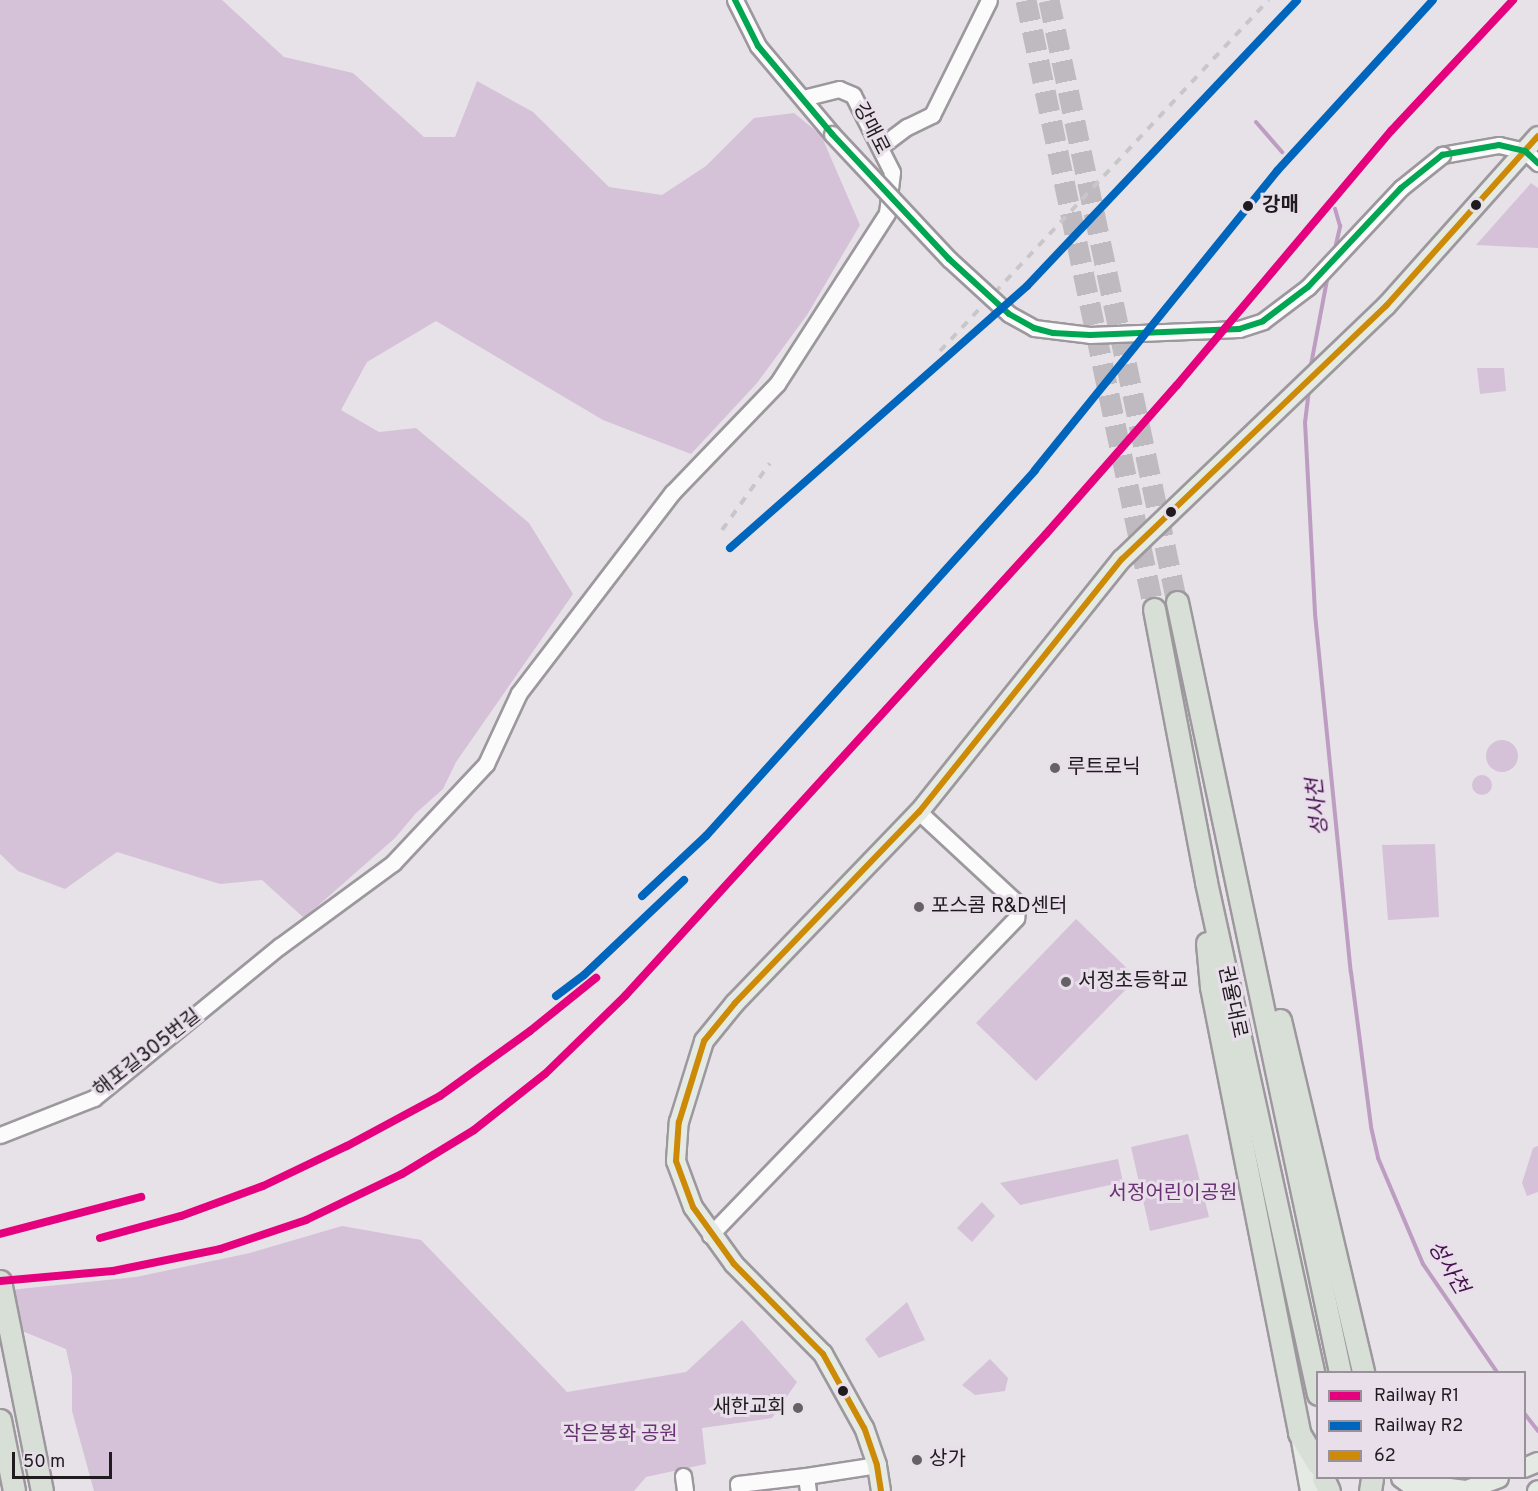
<!DOCTYPE html>
<meta charset="utf-8">
<style>
body{margin:0}
#map{position:relative;width:1538px;height:1491px;overflow:hidden;background:#e7e2e7;font-family:Overpass,"Noto Sans KR",sans-serif}
div>[style]{position:absolute}
.green>*{inset:0;background:#d5c1d8}
.round{border-radius:50%}
.stream>*{height:4px;margin:-2px;padding:0 2px;transform-origin:2px;border-radius:2px;background:#be9dc3}
.highway-tunnel>*{height:21px;margin-top:-10.5px;transform-origin:0;background:repeating-linear-gradient(90deg,#bfbabf 0 21px,transparent 0 31px)}
.roads{filter:drop-shadow(2px 0 #9c989d) drop-shadow(-2px 0 #9c989d) drop-shadow(0 2px #9c989d) drop-shadow(0 -2px #9c989d)}
.minor>*{height:15px;margin:-7.5px;padding:0 7.5px;transform-origin:7.5px;border-radius:7.5px;background:#fbfbfb}
.major>*{height:18px;margin:-9px;padding:0 9px;transform-origin:9px;border-radius:9px;background:#e6eae5}
.highway>*{height:21px;margin:-10.5px;padding:0 10.5px;transform-origin:10.5px;border-radius:10.5px;background:#d8dfd7}
.rail>*{height:4px;margin-top:-2px;transform-origin:0;background:repeating-linear-gradient(90deg,#c8c7c8 0 8px,transparent 0 16px)}
.bridges{filter:drop-shadow(2px 0 #9c989d) drop-shadow(-2px 0 #9c989d) drop-shadow(0 2px #9c989d) drop-shadow(0 -2px #9c989d)}
.minor-bridge>*{height:15px;margin:-7.5px;padding:0 7.5px;transform-origin:7.5px;border-radius:7.5px;background:#fbfbfb}
.bus-1>*{height:6px;margin:-3px;padding:0 3px;transform-origin:3px;border-radius:3px;background:#cc8a06}
.bus-2>*{height:6px;margin:-3px;padding:0 3px;transform-origin:3px;border-radius:3px;background:#00a651}
.rail-1>*{height:8px;margin:-4px;padding:0 4px;transform-origin:4px;border-radius:4px;background:#e5007d}
.rail-2>*{height:8px;margin:-4px;padding:0 4px;transform-origin:4px;border-radius:4px;background:#0065bd}
.dots>*{width:16px;height:16px;translate:-50% -50%;box-sizing:border-box;border:3px solid #e8dfea;border-radius:50%}
span{translate:-50% -50%;white-space:nowrap;text-align:center;line-height:1.15;-webkit-text-stroke:6px #e8dfea;paint-order:stroke}
.street-label{font-size:20px;color:#1f1b1f}
.stop-label{font-size:20px;color:#1f1b1f;font-weight:700}
.left{translate:0 -50%;text-align:left}
.poi-label{font-size:20px;color:#1f1b1f}
.right{translate:-100% -50%;text-align:right}
.park-label{font-size:20px;color:#693272}
.water-label{font-size:21px;color:#471050;font-style:italic}
.legend{position:absolute;left:1316px;top:1371px;width:210px;height:108px;box-sizing:border-box;background:#e8dfea;border:2px solid #989199;margin:0;padding:8px 10px;list-style:none;font-size:18px;color:#1f1b1f}
.legend li{display:flex;align-items:center;gap:12px;height:30px}
.legend b{width:30px;border:2px solid #989199}
.scale{position:absolute;left:12px;top:1452px;width:100px;height:27px;box-sizing:border-box;border:3px solid #1f1b1f;border-top:0;padding-left:8px;font-size:18px;line-height:21px;white-space:nowrap;color:#1f1b1f;-webkit-text-stroke:4px #e8dfea;paint-order:stroke}
</style>
<div id="map">
<div class="green">
<i style="clip-path:polygon(0 0,222px 0,284px 57px,353px 73px,424px 137px,455px 137px,477px 81px,533px 112px,609px 187px,662px 195px,706px 166px,754px 118px,794px 113px,821px 135px,860px 225px,807px 315px,757px 383px,691px 454px,603px 420px,436px 321px,367px 362px,341px 410px,379px 432px,416px 428px,529px 523px,573px 594px,456px 762px,443px 789px,416px 813px,395px 838px,304px 918px,262px 880px,220px 884px,117px 852px,65px 889px,18px 871px,0 854px)"></i>
<i style="clip-path:polygon(1531px 183px,1538px 188px,1538px 248px,1476px 245px)"></i>
<i style="clip-path:polygon(1477px 368px,1504px 368px,1506px 391px,1480px 394px)"></i>
<i class="round" style="left:1486px;top:740px;width:32px;height:32px"></i>
<i class="round" style="left:1472px;top:775px;width:20px;height:20px"></i>
<i style="clip-path:polygon(1435px 844px,1439px 917px,1388px 920px,1382px 845px)"></i>
<i style="clip-path:polygon(1076px 919px,1137px 978px,1036px 1081px,976px 1023px)"></i>
<i style="clip-path:polygon(1188px 1134px,1209px 1217px,1150px 1231px,1131px 1147px)"></i>
<i style="clip-path:polygon(1538px 1146px,1538px 1192px,1527px 1196px,1522px 1183px,1533px 1148px)"></i>
<i style="clip-path:polygon(1118px 1159px,1123px 1182px,1020px 1205px,1000px 1183px)"></i>
<i style="clip-path:polygon(982px 1202px,995px 1216px,972px 1242px,957px 1228px)"></i>
<i style="clip-path:polygon(342px 1226px,421px 1240px,567px 1392px,686px 1372px,742px 1320px,797px 1382px,772px 1418px,702px 1428px,706px 1464px,646px 1477px,634px 1491px,94px 1491px,72px 1411px,72px 1376px,66px 1349px,15px 1328px,0 1291px,136px 1277px,250px 1253px)"></i>
<i style="clip-path:polygon(907px 1302px,925px 1340px,879px 1358px,865px 1339px)"></i>
<i style="clip-path:polygon(990px 1359px,1008px 1378px,1005px 1391px,975px 1395px,962px 1385px)"></i>
</div>
<div class="stream">
<i style="left:1256px;top:122px;width:40px;rotate:49deg"></i>
<i style="left:1334px;top:253px;width:28px;rotate:-77deg"></i>
<i style="left:1340px;top:226px;width:18px;rotate:-106deg"></i>
<i style="left:1310px;top:370px;width:97px;rotate:-79.3deg"></i>
<i style="left:1309px;top:390px;width:32px;rotate:97deg"></i>
<i style="left:1305px;top:422px;width:192px;rotate:87deg"></i>
<i style="left:1315px;top:614px;width:360px;rotate:84.3deg"></i>
<i style="left:1351px;top:972px;width:156px;rotate:82.6deg"></i>
<i style="left:1371px;top:1127px;width:32px;rotate:77deg"></i>
<i style="left:1378px;top:1158px;width:115px;rotate:67deg"></i>
<i style="left:1423px;top:1264px;width:131px;rotate:55.6deg"></i>
<i style="left:1524px;top:1413px;width:23px;rotate:52deg"></i>
</div>
<div class="highway-tunnel">
<i style="left:1026px;top:0;width:622px;rotate:78.13deg"></i>
<i style="left:1049px;top:0;width:615px;rotate:78deg"></i>
</div>
<div class="roads">
<div class="minor">
<i style="left:735px;top:0;width:51px;rotate:63.4deg"></i>
<i style="left:758px;top:46px;width:115px;rotate:49.9deg"></i>
<i style="left:880px;top:147px;width:34px;rotate:-37deg"></i>
<i style="left:907px;top:127px;width:28px;rotate:-26deg"></i>
<i style="left:932px;top:115px;width:128px;rotate:-63.6deg"></i>
<i style="left:1442px;top:155px;width:58px;rotate:-10deg"></i>
<i style="left:1499px;top:145px;width:27px;rotate:13deg"></i>
<i style="left:1525px;top:151px;width:18px;rotate:43deg"></i>
<i style="left:0;top:1135px;width:101px;rotate:-21.5deg"></i>
<i style="left:94px;top:1098px;width:240px;rotate:-39.3deg"></i>
<i style="left:280px;top:946px;width:140px;rotate:-36.3deg"></i>
<i style="left:393px;top:863px;width:136px;rotate:-46.8deg"></i>
<i style="left:486px;top:764px;width:78px;rotate:-65.1deg"></i>
<i style="left:519px;top:693px;width:252px;rotate:-52.6deg"></i>
<i style="left:672px;top:493px;width:151px;rotate:-46.1deg"></i>
<i style="left:777px;top:384px;width:203px;rotate:-57.2deg"></i>
<i style="left:887px;top:213px;width:41px;rotate:-83deg"></i>
<i style="left:892px;top:172px;width:86px;rotate:-116.9deg"></i>
<i style="left:853px;top:95px;width:15px;rotate:-157deg"></i>
<i style="left:839px;top:89px;width:37px;rotate:166deg"></i>
<i style="left:710px;top:1235px;width:441px;rotate:-46deg"></i>
<i style="left:1016px;top:918px;width:14px;rotate:-82deg"></i>
<i style="left:1018px;top:904px;width:135px;rotate:-137.1deg"></i>
<i style="left:683px;top:1476px;width:15px;rotate:82deg"></i>
<i style="left:739px;top:1491px;width:7px;rotate:-98deg"></i>
<i style="left:738px;top:1484px;width:68px;rotate:-6.7deg"></i>
<i style="left:808px;top:1491px;width:15px;rotate:-98deg"></i>
<i style="left:806px;top:1476px;width:72px;rotate:-8.8deg"></i>
</div>
<div class="major">
<i style="left:1301px;top:1441px;width:51px;rotate:79.8deg"></i>
<i style="left:1524px;top:1468px;width:15px;rotate:-23deg"></i>
<i style="left:1401px;top:1478px;width:9px;rotate:36deg"></i>
<i style="left:1408px;top:1483px;width:58px;rotate:6.9deg"></i>
<i style="left:881px;top:1491px;width:26px;rotate:-99deg"></i>
<i style="left:877px;top:1465px;width:39px;rotate:-109deg"></i>
<i style="left:864px;top:1428px;width:85px;rotate:-119deg"></i>
<i style="left:823px;top:1354px;width:127px;rotate:-134.7deg"></i>
<i style="left:734px;top:1264px;width:70px;rotate:-125.7deg"></i>
<i style="left:693px;top:1207px;width:49px;rotate:-110.3deg"></i>
<i style="left:676px;top:1161px;width:39px;rotate:-86deg"></i>
<i style="left:679px;top:1122px;width:85px;rotate:-72.8deg"></i>
<i style="left:704px;top:1041px;width:49px;rotate:-50.8deg"></i>
<i style="left:735px;top:1003px;width:265px;rotate:-46.1deg"></i>
<i style="left:919px;top:812px;width:324px;rotate:-51.3deg"></i>
<i style="left:1122px;top:559px;width:366px;rotate:-43.8deg"></i>
<i style="left:1386px;top:306px;width:228px;rotate:-48.2deg"></i>
<i style="left:1464px;top:1491px;width:37px;rotate:-20deg"></i>
<i style="left:1537px;top:1491px;width:1px;rotate:-45deg"></i>
</div>
<div class="highway">
<i style="left:1177px;top:602px;width:787px;rotate:78.05deg"></i>
<i style="left:1154px;top:609px;width:278px;rotate:79.2deg"></i>
<i style="left:1206px;top:882px;width:524px;rotate:77.66deg"></i>
<i style="left:1207px;top:943px;width:44px;rotate:84.8deg"></i>
<i style="left:1211px;top:987px;width:455px;rotate:78.8deg"></i>
<i style="left:1299px;top:1433px;width:37px;rotate:59deg"></i>
<i style="left:1280px;top:1020px;width:362px;rotate:76.7deg"></i>
<i style="left:0;top:1281px;width:214px;rotate:78.7deg"></i>
<i style="left:0;top:1420px;width:72px;rotate:78.8deg"></i>
<i style="left:1323px;top:1478px;width:14px;rotate:65deg"></i>
<i style="left:1370px;top:1491px;width:13px;rotate:-81deg"></i>
</div>
</div>
<div class="rail">
<i style="left:940px;top:351px;width:481px;rotate:-46.9deg"></i>
<i style="left:722px;top:530px;width:82px;rotate:-54.4deg"></i>
<i style="left:730px;top:548px;width:396px;rotate:-41.4deg"></i>
<i style="left:1027px;top:286px;width:393px;rotate:-46.6deg"></i>
</div>
<div class="bridges">
<div class="minor-bridge">
<i style="left:832px;top:134px;width:171px;rotate:46.9deg"></i>
<i style="left:949px;top:259px;width:81px;rotate:42.5deg"></i>
<i style="left:1009px;top:314px;width:29px;rotate:29deg"></i>
<i style="left:1034px;top:328px;width:56px;rotate:7.1deg"></i>
<i style="left:1090px;top:335px;width:149px;rotate:-2.3deg"></i>
<i style="left:1239px;top:329px;width:25px;rotate:-18deg"></i>
<i style="left:1263px;top:321px;width:56px;rotate:-37.1deg"></i>
<i style="left:1308px;top:287px;width:136px;rotate:-46.8deg"></i>
<i style="left:1401px;top:188px;width:53px;rotate:-38.8deg"></i>
</div>
</div>
<div class="bus-1">
<i style="left:881px;top:1491px;width:26px;rotate:-99deg"></i>
<i style="left:877px;top:1465px;width:39px;rotate:-109deg"></i>
<i style="left:864px;top:1428px;width:85px;rotate:-119deg"></i>
<i style="left:823px;top:1354px;width:127px;rotate:-134.7deg"></i>
<i style="left:734px;top:1264px;width:70px;rotate:-125.7deg"></i>
<i style="left:693px;top:1207px;width:49px;rotate:-110.3deg"></i>
<i style="left:676px;top:1161px;width:39px;rotate:-86deg"></i>
<i style="left:679px;top:1122px;width:85px;rotate:-72.8deg"></i>
<i style="left:704px;top:1041px;width:49px;rotate:-50.8deg"></i>
<i style="left:735px;top:1003px;width:265px;rotate:-46.1deg"></i>
<i style="left:919px;top:812px;width:324px;rotate:-51.3deg"></i>
<i style="left:1122px;top:559px;width:366px;rotate:-43.8deg"></i>
<i style="left:1386px;top:306px;width:228px;rotate:-48.2deg"></i>
</div>
<div class="bus-2">
<i style="left:735px;top:0;width:51px;rotate:63.4deg"></i>
<i style="left:758px;top:46px;width:115px;rotate:49.9deg"></i>
<i style="left:832px;top:134px;width:171px;rotate:46.9deg"></i>
<i style="left:949px;top:259px;width:81px;rotate:42.5deg"></i>
<i style="left:1009px;top:314px;width:29px;rotate:29deg"></i>
<i style="left:1034px;top:328px;width:20px;rotate:15deg"></i>
<i style="left:1053px;top:333px;width:37px;rotate:3deg"></i>
<i style="left:1090px;top:335px;width:149px;rotate:-2.3deg"></i>
<i style="left:1239px;top:329px;width:25px;rotate:-18deg"></i>
<i style="left:1263px;top:321px;width:56px;rotate:-37.1deg"></i>
<i style="left:1308px;top:287px;width:136px;rotate:-46.8deg"></i>
<i style="left:1401px;top:188px;width:53px;rotate:-38.8deg"></i>
<i style="left:1442px;top:155px;width:58px;rotate:-10deg"></i>
<i style="left:1499px;top:145px;width:27px;rotate:13deg"></i>
<i style="left:1525px;top:151px;width:18px;rotate:43deg"></i>
</div>
<div class="rail-1">
<i style="left:0;top:1234px;width:146px;rotate:-14.7deg"></i>
<i style="left:100px;top:1238px;width:84px;rotate:-15.2deg"></i>
<i style="left:181px;top:1216px;width:87px;rotate:-20.1deg"></i>
<i style="left:263px;top:1186px;width:93px;rotate:-25.5deg"></i>
<i style="left:347px;top:1146px;width:106px;rotate:-28.3deg"></i>
<i style="left:440px;top:1096px;width:111px;rotate:-35.8deg"></i>
<i style="left:530px;top:1031px;width:85px;rotate:-38.8deg"></i>
<i style="left:0;top:1281px;width:113px;rotate:-5.1deg"></i>
<i style="left:113px;top:1271px;width:109px;rotate:-11.6deg"></i>
<i style="left:220px;top:1249px;width:91px;rotate:-18.6deg"></i>
<i style="left:306px;top:1220px;width:106px;rotate:-25.6deg"></i>
<i style="left:402px;top:1174px;width:84px;rotate:-31.4deg"></i>
<i style="left:474px;top:1130px;width:90px;rotate:-38.3deg"></i>
<i style="left:545px;top:1074px;width:112px;rotate:-44.3deg"></i>
<i style="left:625px;top:996px;width:625px;rotate:-47.66deg"></i>
<i style="left:1046px;top:534px;width:198px;rotate:-48.7deg"></i>
<i style="left:1177px;top:385px;width:332px;rotate:-49.9deg"></i>
<i style="left:1391px;top:131px;width:179px;rotate:-47deg"></i>
</div>
<div class="rail-2">
<i style="left:730px;top:548px;width:396px;rotate:-41.4deg"></i>
<i style="left:1027px;top:286px;width:393px;rotate:-46.6deg"></i>
<i style="left:642px;top:896px;width:88px;rotate:-43.2deg"></i>
<i style="left:706px;top:836px;width:492px;rotate:-48deg"></i>
<i style="left:1035px;top:470px;width:385px;rotate:-51deg"></i>
<i style="left:1277px;top:171px;width:231px;rotate:-47.6deg"></i>
<i style="left:556px;top:996px;width:35px;rotate:-37deg"></i>
<i style="left:584px;top:975px;width:138px;rotate:-43.5deg"></i>
</div>
<div class="dots">
<i style="left:1476px;top:205px;background:#1f1b1f"></i>
<i style="left:1248px;top:206px;background:#1f1b1f"></i>
<i style="left:1171px;top:512px;background:#1f1b1f"></i>
<i style="left:1055px;top:768px;background:#656165"></i>
<i style="left:919px;top:907px;background:#656165"></i>
<i style="left:1066px;top:982px;background:#656165"></i>
<i style="left:843px;top:1391px;background:#1f1b1f"></i>
<i style="left:798px;top:1408px;background:#656165"></i>
<i style="left:917px;top:1460px;background:#656165"></i>
</div>
<div class="street-label">
<span style="left:870px;top:129px;rotate:63deg">강매로</span>
<span style="left:1231px;top:1002px;rotate:78deg">권율대로</span>
<span style="left:148px;top:1054px;rotate:-38deg">해포길305번길</span>
</div>
<div class="stop-label">
<span class="left" style="left:1262px;top:206px">강매</span>
</div>
<div class="poi-label">
<span class="left" style="left:1067px;top:768px">루트로닉</span>
<span class="left" style="left:931px;top:907px">포스콤 R&amp;D센터</span>
<span class="left" style="left:1078px;top:982px">서정초등학교</span>
<span class="right" style="left:786px;top:1408px">새한교회</span>
<span class="left" style="left:929px;top:1460px">상가</span>
</div>
<div class="park-label">
<span style="left:1173px;top:1194px">서정어린이공원</span>
<span style="left:620px;top:1435px">작은봉화 공원</span>
</div>
<div class="water-label">
<span style="left:1319px;top:807px;rotate:-96deg">성사천</span>
<span style="left:1447px;top:1268px;rotate:59deg">성사천</span>
</div>
<ul class="legend">
<li><b style="height:8px;background:#e5007d"></b>Railway R1</li>
<li><b style="height:8px;background:#0065bd"></b>Railway R2</li>
<li><b style="height:8px;background:#cc8a06"></b>62</li>
</ul>
<div class="scale">50 m</div>
</div>
